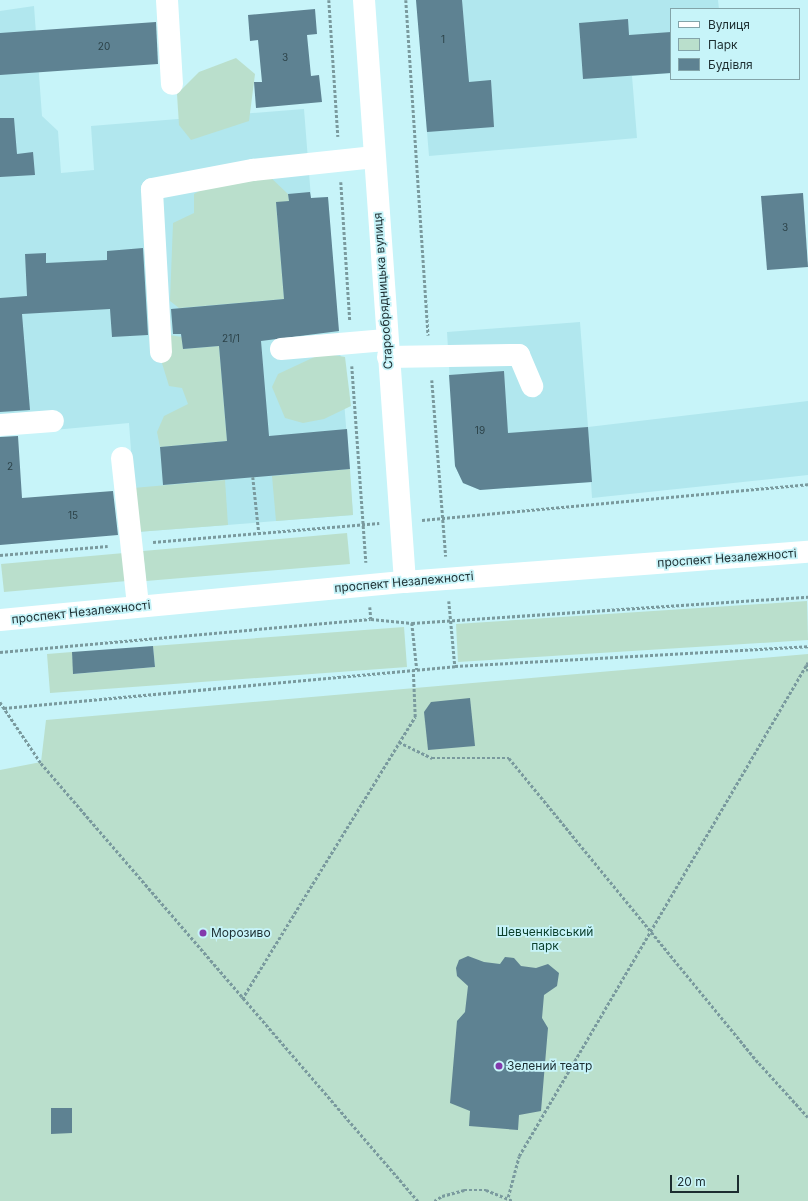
<!DOCTYPE html>
<meta charset="utf-8">
<style>
body{margin:0}
#map{position:relative;width:808px;height:1201px;overflow:hidden;background:#c7f4f9;font-family:Inter,sans-serif}
div>[style]{position:absolute}
.built>*{inset:0;background:#b1e7ee}
.green>*{inset:0;background:#badfcc}
.building>*{inset:0;background:#5e8292}
.path>*{height:2.5px;margin-top:-1.25px;transform-origin:0;background:repeating-linear-gradient(90deg,#7a9a9e 0 3px,transparent 0 5px)}
.minor>*{height:22px;margin:-11px;padding:0 11px;transform-origin:11px;border-radius:11px;background:#fff}
.dots>*{width:11px;height:11px;translate:-50% -50%;box-sizing:border-box;border:2px solid #c7f4f9;border-radius:50%}
span{translate:-50% -50%;white-space:nowrap;text-align:center;line-height:1.15;-webkit-text-stroke:3.5px #c7f4f9;paint-order:stroke}
.number-label{font-size:10px;color:#2c4248}
.number-label span{-webkit-text-stroke-width:0}
.street-label{font-size:12px;color:#1c2d30}
.park-label{font-size:12px;color:#0b3f2b}
.poi-label{font-size:12px;color:#1c2d30}
.left{translate:0 -50%;text-align:left}
.legend{position:absolute;left:670px;top:8px;width:130px;height:72px;box-sizing:border-box;background:#c7f4f9;border:1px solid #83a4a9;margin:0;padding:5px 7px;list-style:none;font-size:12px;color:#1c2d30}
.legend li{display:flex;align-items:center;gap:8px;height:20px}
.legend b{width:20px;border:1px solid #83a4a9}
.scale{position:absolute;left:670px;top:1175px;width:69px;height:18px;box-sizing:border-box;border:2px solid #1c2d30;border-top:0;padding-left:5px;font-size:12px;line-height:14px;white-space:nowrap;color:#1c2d30;-webkit-text-stroke:3px #c7f4f9;paint-order:stroke}
</style>
<div id="map">
<div class="built">
<i style="clip-path:polygon(416px 0,718px 0,719px 9px,671px 9px,671px 73px,632px 76px,637px 138px,429px 156px)"></i>
<i style="clip-path:polygon(34px 6px,42px 116px,58px 131px,61px 173px,94px 170px,91px 126px,304px 109px,311px 198px,328px 197px,353px 515px,137px 532px,129px 423px,0 435px,0 11px)"></i>
<i style="clip-path:polygon(580px 322px,588px 427px,808px 401px,808px 475px,592px 498px,591px 482px,480px 490px,463px 483px,455px 466px,447px 332px)"></i>
</div>
<div class="green">
<i style="clip-path:polygon(236px 58px,255px 74px,249px 121px,191px 140px,179px 125px,177px 94px,199px 72px)"></i>
<i style="clip-path:polygon(268px 175px,288px 194px,289px 201px,276px 203px,284px 299px,179px 308px,170px 301px,173px 223px,194px 213px,194px 194px,213px 183px)"></i>
<i style="clip-path:polygon(169px 335px,182px 337px,183px 349px,219px 346px,227px 441px,160px 447px,157px 432px,164px 416px,188px 404px,182px 388px,169px 386px,161px 360px)"></i>
<i style="clip-path:polygon(323px 353px,345px 357px,351px 406px,324px 419px,303px 423px,285px 418px,272px 387px,278px 374px)"></i>
<i style="clip-path:polygon(350px 469px,353px 515px,276px 521px,272px 476px)"></i>
<i style="clip-path:polygon(225px 480px,228px 525px,137px 532px,133px 488px)"></i>
<i style="clip-path:polygon(347px 533px,350px 564px,146px 581px,143px 551px)"></i>
<i style="clip-path:polygon(124px 553px,127px 581px,4px 592px,1px 564px)"></i>
<i style="clip-path:polygon(807px 601px,808px 640px,458px 662px,456px 624px)"></i>
<i style="clip-path:polygon(404px 627px,407px 667px,50px 693px,47px 654px,72px 652px,74px 674px,155px 667px,153px 646px)"></i>
<i style="clip-path:polygon(808px 654px,808px 1201px,0 1201px,0 770px,41px 762px,46px 720px)"></i>
</div>
<div class="building">
<i style="clip-path:polygon(416px 0,462px 0,469px 82px,491px 80px,494px 127px,427px 132px)"></i>
<i style="clip-path:polygon(315px 9px,317px 34px,307px 35px,311px 76px,319px 75px,322px 102px,256px 108px,254px 82px,262px 82px,258px 40px,250px 41px,248px 15px)"></i>
<i style="clip-path:polygon(628px 19px,629px 35px,671px 32px,671px 73px,583px 79px,579px 23px)"></i>
<i style="clip-path:polygon(156px 22px,158px 64px,0 75px,0 33px)"></i>
<i style="clip-path:polygon(0 118px,14px 118px,17px 154px,33px 152px,35px 175px,0 177px)"></i>
<i style="clip-path:polygon(310px 192px,311px 198px,328px 197px,339px 331px,261px 341px,269px 436px,347px 429px,350px 469px,163px 485px,160px 447px,227px 441px,219px 346px,183px 349px,181px 334px,173px 334px,171px 309px,284px 299px,276px 202px,289px 201px,288px 194px)"></i>
<i style="clip-path:polygon(803px 193px,808px 267px,767px 270px,761px 196px)"></i>
<i style="clip-path:polygon(143px 248px,148px 335px,112px 337px,110px 309px,22px 314px,30px 410px,0 412px,0 298px,27px 296px,25px 254px,46px 253px,46px 263px,107px 260px,107px 251px)"></i>
<i style="clip-path:polygon(504px 371px,508px 433px,588px 427px,592px 482px,480px 490px,463px 483px,455px 466px,449px 375px)"></i>
<i style="clip-path:polygon(18px 436px,22px 498px,113px 491px,118px 535px,0 545px,0 437px)"></i>
<i style="clip-path:polygon(153px 646px,155px 667px,73px 674px,72px 652px)"></i>
<i style="clip-path:polygon(470px 698px,475px 746px,428px 750px,424px 712px,431px 702px)"></i>
<i style="clip-path:polygon(468px 956px,484px 962px,500px 964px,505px 957px,514px 958px,521px 966px,536px 968px,548px 964px,559px 973px,557px 986px,544px 995px,542px 1018px,548px 1028px,541px 1111px,519px 1115px,518px 1130px,469px 1126px,470px 1111px,450px 1103px,457px 1021px,465px 1012px,468px 986px,457px 976px,456px 968px,459px 960px)"></i>
<i style="clip-path:polygon(51px 1108px,72px 1108px,72px 1133px,51px 1134px)"></i>
</div>
<div class="path">
<i style="left:329px;top:0;width:137px;rotate:86.2deg"></i>
<i style="left:406px;top:0;width:336px;rotate:86.2deg"></i>
<i style="left:341px;top:182px;width:139px;rotate:86.3deg"></i>
<i style="left:352px;top:366px;width:197px;rotate:85.9deg"></i>
<i style="left:432px;top:380px;width:177px;rotate:85.5deg"></i>
<i style="left:253px;top:477px;width:56px;rotate:83.9deg"></i>
<i style="left:422px;top:520px;width:388px;rotate:-5.3deg"></i>
<i style="left:153px;top:542px;width:227px;rotate:-4.8deg"></i>
<i style="left:0;top:555px;width:108px;rotate:-4.8deg"></i>
<i style="left:449px;top:601px;width:65px;rotate:84.7deg"></i>
<i style="left:370px;top:607px;width:12px;rotate:85deg"></i>
<i style="left:412px;top:623px;width:47px;rotate:83.9deg"></i>
<i style="left:0;top:652px;width:372px;rotate:-5.1deg"></i>
<i style="left:371px;top:619px;width:41px;rotate:5.6deg"></i>
<i style="left:412px;top:623px;width:397px;rotate:-3.8deg"></i>
<i style="left:807px;top:664px;width:7px;rotate:82deg"></i>
<i style="left:0;top:702px;width:73px;rotate:56.1deg"></i>
<i style="left:41px;top:763px;width:578px;rotate:49.28deg"></i>
<i style="left:4px;top:708px;width:453px;rotate:-5.3deg"></i>
<i style="left:455px;top:666px;width:354px;rotate:-3.2deg"></i>
<i style="left:399px;top:742px;width:37px;rotate:26deg"></i>
<i style="left:432px;top:758px;width:77px"></i>
<i style="left:509px;top:758px;width:394px;rotate:50.7deg"></i>
<i style="left:759px;top:1063px;width:73px;rotate:47.8deg"></i>
<i style="left:242px;top:999px;width:331px;rotate:-58.5deg"></i>
<i style="left:415px;top:717px;width:47px;rotate:-92.4deg"></i>
<i style="left:508px;top:1197px;width:42px;rotate:-75deg"></i>
<i style="left:519px;top:1156px;width:572px;rotate:-59.67deg"></i>
<i style="left:434px;top:1201px;width:9px;rotate:-32deg"></i>
<i style="left:442px;top:1196px;width:23px;rotate:-15deg"></i>
<i style="left:464px;top:1190px;width:22px"></i>
<i style="left:486px;top:1190px;width:29px;rotate:22deg"></i>
</div>
<div class="minor">
<i style="left:167px;top:0;width:84px;rotate:86.6deg"></i>
<i style="left:364px;top:0;width:583px;rotate:85.97deg"></i>
<i style="left:281px;top:349px;width:105px;rotate:-4.9deg"></i>
<i style="left:161px;top:352px;width:163px;rotate:-93.2deg"></i>
<i style="left:152px;top:189px;width:103px;rotate:-10.7deg"></i>
<i style="left:253px;top:170px;width:122px;rotate:-6.1deg"></i>
<i style="left:388px;top:357px;width:131px;rotate:-0.9deg"></i>
<i style="left:519px;top:355px;width:34px;rotate:67deg"></i>
<i style="left:0;top:425px;width:53px;rotate:-4.3deg"></i>
<i style="left:122px;top:458px;width:149px;rotate:83.8deg"></i>
<i style="left:0;top:620px;width:407px;rotate:-5.4deg"></i>
<i style="left:405px;top:582px;width:404px;rotate:-4.3deg"></i>
</div>
<div class="dots">
<i style="left:203px;top:933px;background:#833aac"></i>
<i style="left:499px;top:1066px;background:#833aac"></i>
</div>
<div class="number-label">
<span style="left:443px;top:40px">1</span>
<span style="left:104px;top:47px">20</span>
<span style="left:285px;top:58px">3</span>
<span style="left:785px;top:228px">3</span>
<span style="left:231px;top:339px">21/1</span>
<span style="left:480px;top:431px">19</span>
<span style="left:10px;top:467px">2</span>
<span style="left:73px;top:516px">15</span>
</div>
<div class="street-label">
<span style="left:383px;top:291px;rotate:-94deg">Старообрядницька вулиця</span>
<span style="left:727px;top:558px;rotate:-4deg">проспект Незалежності</span>
<span style="left:404px;top:582px;rotate:-5deg">проспект Незалежності</span>
<span style="left:81px;top:612px;rotate:-6deg">проспект Незалежності</span>
</div>
<div class="park-label">
<span style="left:545px;top:939px">Шевченківський<br>парк</span>
</div>
<div class="poi-label">
<span class="left" style="left:211px;top:933px">Морозиво</span>
<span class="left" style="left:507px;top:1066px">Зелений театр</span>
</div>
<ul class="legend">
<li><b style="height:5px;background:#fff"></b>Вулиця</li>
<li><b style="height:11px;background:#badfcc"></b>Парк</li>
<li><b style="height:11px;background:#5e8292"></b>Будівля</li>
</ul>
<div class="scale">20 m</div>
</div>
